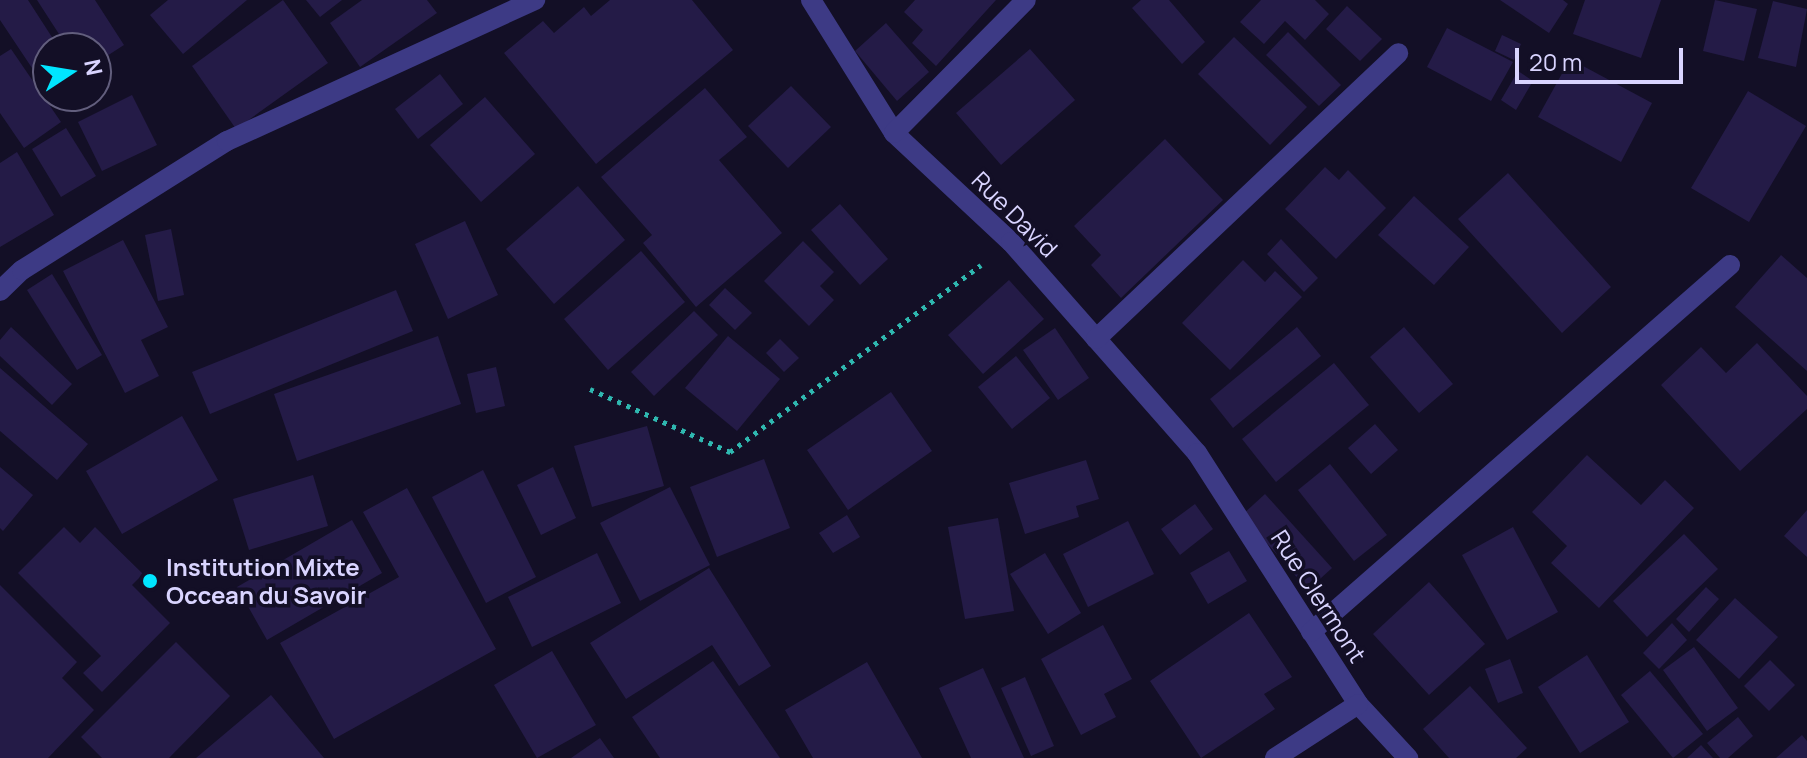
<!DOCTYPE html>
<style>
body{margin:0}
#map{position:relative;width:1807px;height:758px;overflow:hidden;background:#130f26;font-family:Manrope,sans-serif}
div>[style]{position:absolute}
.building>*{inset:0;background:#241b47}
.path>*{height:5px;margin-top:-2.5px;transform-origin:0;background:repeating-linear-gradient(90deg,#2fb8b0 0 4px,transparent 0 10px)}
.street>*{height:20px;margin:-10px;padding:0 10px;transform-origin:10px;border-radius:10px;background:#3d3a85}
.dots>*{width:22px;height:22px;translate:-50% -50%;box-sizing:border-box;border:4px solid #130f26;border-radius:50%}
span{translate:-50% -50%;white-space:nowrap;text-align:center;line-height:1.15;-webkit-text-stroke:7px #130f26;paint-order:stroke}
.street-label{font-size:24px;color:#d9d4ff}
.poi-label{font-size:24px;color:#d9d4ff;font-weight:700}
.left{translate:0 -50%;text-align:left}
.north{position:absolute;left:32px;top:32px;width:80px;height:80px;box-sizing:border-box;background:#130f26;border:2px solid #625e7d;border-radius:50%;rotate:78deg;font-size:22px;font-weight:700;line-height:32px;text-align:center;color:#d9d4ff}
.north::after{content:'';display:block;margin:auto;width:28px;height:36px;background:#00e5ff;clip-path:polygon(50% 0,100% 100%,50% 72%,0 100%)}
.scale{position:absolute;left:1515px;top:48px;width:168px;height:36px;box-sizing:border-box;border:4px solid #d9d4ff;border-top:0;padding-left:10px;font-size:24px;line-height:28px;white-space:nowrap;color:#d9d4ff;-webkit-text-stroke:6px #130f26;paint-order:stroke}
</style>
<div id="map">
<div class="building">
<i style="clip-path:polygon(0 0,28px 0,59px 48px,48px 48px,48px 92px,0 20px)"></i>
<i style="clip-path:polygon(37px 0,95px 0,124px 45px,96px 63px,96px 48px,68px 48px)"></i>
<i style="clip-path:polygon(168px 0,247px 0,183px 54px,150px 15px)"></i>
<i style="clip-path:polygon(283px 0,328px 63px,236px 129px,192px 66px)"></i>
<i style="clip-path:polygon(306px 0,342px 0,320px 17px)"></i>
<i style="clip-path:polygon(362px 0,427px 0,437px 13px,360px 67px,330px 23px)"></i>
<i style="clip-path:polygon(610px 0,692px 0,733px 50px,596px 164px,504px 53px,543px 21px,554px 33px,584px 7px,591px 16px)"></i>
<i style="clip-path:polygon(915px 0,996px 0,936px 66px,912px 43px,923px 30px,904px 12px)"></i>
<i style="clip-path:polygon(1141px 0,1169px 0,1205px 42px,1182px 64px,1132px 8px)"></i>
<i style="clip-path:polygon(1261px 0,1315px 0,1329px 14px,1305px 40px,1285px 21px,1264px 44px,1240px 22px)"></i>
<i style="clip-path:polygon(1500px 0,1563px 0,1568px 4px,1549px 33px)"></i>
<i style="clip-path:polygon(1585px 0,1661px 0,1641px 58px,1573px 34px)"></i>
<i style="clip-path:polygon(1715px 0,1757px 9px,1744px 61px,1703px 51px)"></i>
<i style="clip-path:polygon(1773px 1px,1807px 9px,1796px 67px,1758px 58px)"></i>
<i style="clip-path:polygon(1347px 6px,1382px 39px,1360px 61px,1326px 29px)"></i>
<i style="clip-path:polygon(886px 23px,929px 72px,897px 101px,855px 51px)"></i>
<i style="clip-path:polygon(1447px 28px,1513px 62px,1491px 101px,1427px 67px)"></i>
<i style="clip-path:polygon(1288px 32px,1341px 85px,1319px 106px,1266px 55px)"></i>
<i style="clip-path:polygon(1502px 35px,1521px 44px,1514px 60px,1495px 51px)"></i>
<i style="clip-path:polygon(1234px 37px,1307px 107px,1270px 145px,1198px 74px)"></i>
<i style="clip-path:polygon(11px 49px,61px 122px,24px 148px,0 113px,0 56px)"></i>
<i style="clip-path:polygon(1030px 49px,1075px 100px,1001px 165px,956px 113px)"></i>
<i style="clip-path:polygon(1570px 59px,1652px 103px,1621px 162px,1538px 117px)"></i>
<i style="clip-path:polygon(1518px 71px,1533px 81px,1516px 110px,1501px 100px)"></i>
<i style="clip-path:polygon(440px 74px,463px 104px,418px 139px,395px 109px)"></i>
<i style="clip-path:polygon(791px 86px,831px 127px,788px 168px,748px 126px)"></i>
<i style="clip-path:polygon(705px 88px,747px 137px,719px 160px,782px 233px,696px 307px,643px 243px,652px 235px,601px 177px)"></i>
<i style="clip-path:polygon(1748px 91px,1806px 126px,1749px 222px,1691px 188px)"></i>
<i style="clip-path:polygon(132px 95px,157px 145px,102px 171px,78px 122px)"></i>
<i style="clip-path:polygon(485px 97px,535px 154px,481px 202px,430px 145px)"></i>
<i style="clip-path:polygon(66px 128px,96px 176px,61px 197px,32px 149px)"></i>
<i style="clip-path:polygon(1165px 139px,1223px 200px,1121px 298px,1091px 265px,1101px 255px,1074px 226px)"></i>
<i style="clip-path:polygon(17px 152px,54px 215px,0 247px,0 163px)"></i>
<i style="clip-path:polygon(1325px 167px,1339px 180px,1348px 170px,1386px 208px,1336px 259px,1285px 209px)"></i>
<i style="clip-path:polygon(1508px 173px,1611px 287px,1562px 333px,1458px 219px)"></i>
<i style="clip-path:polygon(578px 186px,625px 240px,554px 304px,506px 249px)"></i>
<i style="clip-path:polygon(1414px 196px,1469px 247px,1434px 285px,1378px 235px)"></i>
<i style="clip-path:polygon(840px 204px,888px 259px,860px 285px,811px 230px)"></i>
<i style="clip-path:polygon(465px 221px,498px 295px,448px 319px,415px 244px)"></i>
<i style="clip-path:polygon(171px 229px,184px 295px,158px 301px,145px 235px)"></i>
<i style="clip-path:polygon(1281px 239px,1318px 278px,1304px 292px,1267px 254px)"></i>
<i style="clip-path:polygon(123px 240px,168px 327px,141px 340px,159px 376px,125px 393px,63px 271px)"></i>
<i style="clip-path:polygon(803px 241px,834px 272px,820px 286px,834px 300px,809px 326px,764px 281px)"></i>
<i style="clip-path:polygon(641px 251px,685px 302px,608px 370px,564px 319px)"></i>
<i style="clip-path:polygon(1781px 255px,1807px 278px,1807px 371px,1735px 307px)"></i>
<i style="clip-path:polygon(1243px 260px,1265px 282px,1275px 271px,1302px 297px,1230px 370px,1182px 323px)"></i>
<i style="clip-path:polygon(52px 274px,102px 355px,77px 370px,27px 290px)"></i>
<i style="clip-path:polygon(1009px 280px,1044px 319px,983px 374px,948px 335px)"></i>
<i style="clip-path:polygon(725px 288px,752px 313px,735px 330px,709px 305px)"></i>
<i style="clip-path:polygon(396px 290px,413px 331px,210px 414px,192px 372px)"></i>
<i style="clip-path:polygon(694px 311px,718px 335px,654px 396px,631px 372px)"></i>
<i style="clip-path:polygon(11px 327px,72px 384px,52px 405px,0 356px,0 340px)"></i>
<i style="clip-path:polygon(1297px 327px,1321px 356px,1233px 428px,1210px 399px)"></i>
<i style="clip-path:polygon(1404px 327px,1453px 384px,1419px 413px,1370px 357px)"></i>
<i style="clip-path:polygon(1055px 328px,1089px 378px,1058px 400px,1023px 350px)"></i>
<i style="clip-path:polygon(438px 336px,461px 404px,297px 461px,274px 394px)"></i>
<i style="clip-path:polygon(728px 336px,780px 379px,737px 431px,685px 388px)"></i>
<i style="clip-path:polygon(780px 339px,799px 358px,784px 372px,766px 353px)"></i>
<i style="clip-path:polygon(1757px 343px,1807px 396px,1807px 409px,1740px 471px,1661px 385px,1701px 347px,1726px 373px)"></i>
<i style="clip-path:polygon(1016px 356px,1050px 398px,1012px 429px,978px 387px)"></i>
<i style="clip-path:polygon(1334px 363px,1369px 405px,1276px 482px,1242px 439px)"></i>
<i style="clip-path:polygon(496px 367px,505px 406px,476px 413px,467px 374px)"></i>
<i style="clip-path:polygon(0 368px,88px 444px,57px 480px,0 431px)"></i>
<i style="clip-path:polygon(891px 392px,932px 451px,848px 510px,807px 450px)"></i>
<i style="clip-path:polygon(182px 416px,218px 480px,122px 534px,86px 471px)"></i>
<i style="clip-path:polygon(1375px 424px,1398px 450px,1371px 474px,1348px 448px)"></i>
<i style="clip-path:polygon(647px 426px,664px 486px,592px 507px,574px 446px)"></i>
<i style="clip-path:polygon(1587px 455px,1641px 505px,1665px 480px,1694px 508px,1599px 608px,1551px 563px,1567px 546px,1532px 512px)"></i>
<i style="clip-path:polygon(764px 459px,790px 528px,717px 557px,690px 487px)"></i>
<i style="clip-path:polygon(1086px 460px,1099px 499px,1076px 506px,1079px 517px,1025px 534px,1009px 483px)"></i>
<i style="clip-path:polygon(1330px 464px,1387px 535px,1354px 561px,1298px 490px)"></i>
<i style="clip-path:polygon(0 467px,33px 495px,3px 531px,0 528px)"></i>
<i style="clip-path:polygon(553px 467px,576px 518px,541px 535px,517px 485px)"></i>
<i style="clip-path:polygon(483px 470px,536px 577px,486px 603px,432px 497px)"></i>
<i style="clip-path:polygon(313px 475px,328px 526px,249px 550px,233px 499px)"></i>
<i style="clip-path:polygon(670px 487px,710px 565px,640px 601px,600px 523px)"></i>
<i style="clip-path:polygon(407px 488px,496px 649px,334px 739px,280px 643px,399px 577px,363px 512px)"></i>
<i style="clip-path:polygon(1265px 494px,1332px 568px,1308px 590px,1242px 515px)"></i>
<i style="clip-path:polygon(1195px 504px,1213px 529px,1180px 555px,1161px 529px)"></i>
<i style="clip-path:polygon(1807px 510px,1807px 557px,1784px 536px)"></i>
<i style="clip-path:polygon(847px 515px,860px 537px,833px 553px,819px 533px)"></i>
<i style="clip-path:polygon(998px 518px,1014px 611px,965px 619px,948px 527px)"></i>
<i style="clip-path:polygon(352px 520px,382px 573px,267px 640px,237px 587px)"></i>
<i style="clip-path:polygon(1128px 521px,1154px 574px,1088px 607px,1063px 554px)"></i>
<i style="clip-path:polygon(64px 527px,80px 543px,95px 527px,143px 574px,132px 585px,170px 623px,102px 692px,83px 673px,101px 656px,18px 573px)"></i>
<i style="clip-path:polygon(1513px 527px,1558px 612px,1507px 640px,1462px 555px)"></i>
<i style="clip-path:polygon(1684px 534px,1718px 569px,1647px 637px,1613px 601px)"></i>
<i style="clip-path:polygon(1229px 551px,1247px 581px,1208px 604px,1190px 573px)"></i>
<i style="clip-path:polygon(597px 553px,621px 603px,532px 647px,508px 597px)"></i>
<i style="clip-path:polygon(1045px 553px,1081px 613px,1048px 634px,1010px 574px)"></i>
<i style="clip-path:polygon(709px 568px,771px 666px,739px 686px,712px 645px,626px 699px,590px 643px)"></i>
<i style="clip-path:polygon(1429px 582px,1485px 644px,1429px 695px,1373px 634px)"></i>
<i style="clip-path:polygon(0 585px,77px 662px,62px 678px,94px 710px,48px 758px,0 758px)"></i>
<i style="clip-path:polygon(1706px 587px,1719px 599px,1689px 632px,1676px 619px)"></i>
<i style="clip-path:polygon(1735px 598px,1778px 637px,1739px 679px,1696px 640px)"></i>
<i style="clip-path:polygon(1249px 613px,1292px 677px,1264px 694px,1275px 709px,1201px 758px,1150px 681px)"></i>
<i style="clip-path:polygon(1672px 623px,1687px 640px,1659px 669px,1643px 653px)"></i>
<i style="clip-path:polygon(1103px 625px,1132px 679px,1104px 694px,1116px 717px,1081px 735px,1041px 659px)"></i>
<i style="clip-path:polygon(176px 642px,230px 696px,169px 758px,102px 758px,81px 737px)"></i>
<i style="clip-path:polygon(1694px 647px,1738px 708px,1707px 731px,1663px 670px)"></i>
<i style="clip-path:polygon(552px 651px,596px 725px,537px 758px,494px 685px)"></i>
<i style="clip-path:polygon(1587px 655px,1629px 722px,1580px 753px,1538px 687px)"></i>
<i style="clip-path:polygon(1510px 659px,1523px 693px,1498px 703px,1485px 669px)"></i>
<i style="clip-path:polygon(1770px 660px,1795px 685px,1769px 711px,1744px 686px)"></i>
<i style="clip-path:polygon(713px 661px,780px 758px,660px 758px,632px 717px)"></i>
<i style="clip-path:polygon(867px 662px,922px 758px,813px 758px,785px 710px)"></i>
<i style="clip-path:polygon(983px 668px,1024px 758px,971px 758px,939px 688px)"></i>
<i style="clip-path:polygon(1650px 671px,1703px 734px,1673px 758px,1621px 695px)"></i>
<i style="clip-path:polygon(1025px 677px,1054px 746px,1031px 756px,1001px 688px)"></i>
<i style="clip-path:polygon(1470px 686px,1527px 748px,1516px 758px,1449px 758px,1423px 729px)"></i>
<i style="clip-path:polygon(271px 695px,324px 758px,196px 758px)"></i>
<i style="clip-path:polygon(1738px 717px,1753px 736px,1728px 758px,1720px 758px,1707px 743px)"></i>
<i style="clip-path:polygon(1802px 735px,1807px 741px,1807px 758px,1776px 758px)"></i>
<i style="clip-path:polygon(600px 738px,614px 758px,571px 758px)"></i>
<i style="clip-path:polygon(1701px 745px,1713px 758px,1687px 758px)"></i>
</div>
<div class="path">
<i style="left:590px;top:389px;width:154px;rotate:24.2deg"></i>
<i style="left:730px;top:452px;width:313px;rotate:-36.7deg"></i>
</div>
<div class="street">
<i style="left:811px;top:0;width:157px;rotate:58deg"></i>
<i style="left:894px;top:133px;width:160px;rotate:43deg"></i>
<i style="left:1011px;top:242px;width:281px;rotate:48.6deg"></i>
<i style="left:1197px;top:453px;width:298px;rotate:57.3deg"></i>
<i style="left:1358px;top:704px;width:74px;rotate:47.2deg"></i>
<i style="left:894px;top:133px;width:187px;rotate:-45.2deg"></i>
<i style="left:0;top:291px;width:30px;rotate:-44deg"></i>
<i style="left:22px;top:270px;width:242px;rotate:-32.2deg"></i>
<i style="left:227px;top:141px;width:339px;rotate:-24.6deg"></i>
<i style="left:1096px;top:339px;width:416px;rotate:-43.4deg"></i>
<i style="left:1311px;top:632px;width:557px;rotate:-41.21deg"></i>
<i style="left:1275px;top:758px;width:99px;rotate:-33deg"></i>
</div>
<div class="dots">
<i style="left:150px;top:581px;background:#00e5ff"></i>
</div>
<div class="street-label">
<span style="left:1015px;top:214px;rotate:45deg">Rue David</span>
<span style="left:1319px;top:596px;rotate:57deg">Rue Clermont</span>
</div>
<div class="poi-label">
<span class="left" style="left:166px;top:581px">Institution Mixte<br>Occean du Savoir</span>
</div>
<div class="north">N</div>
<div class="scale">20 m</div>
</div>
